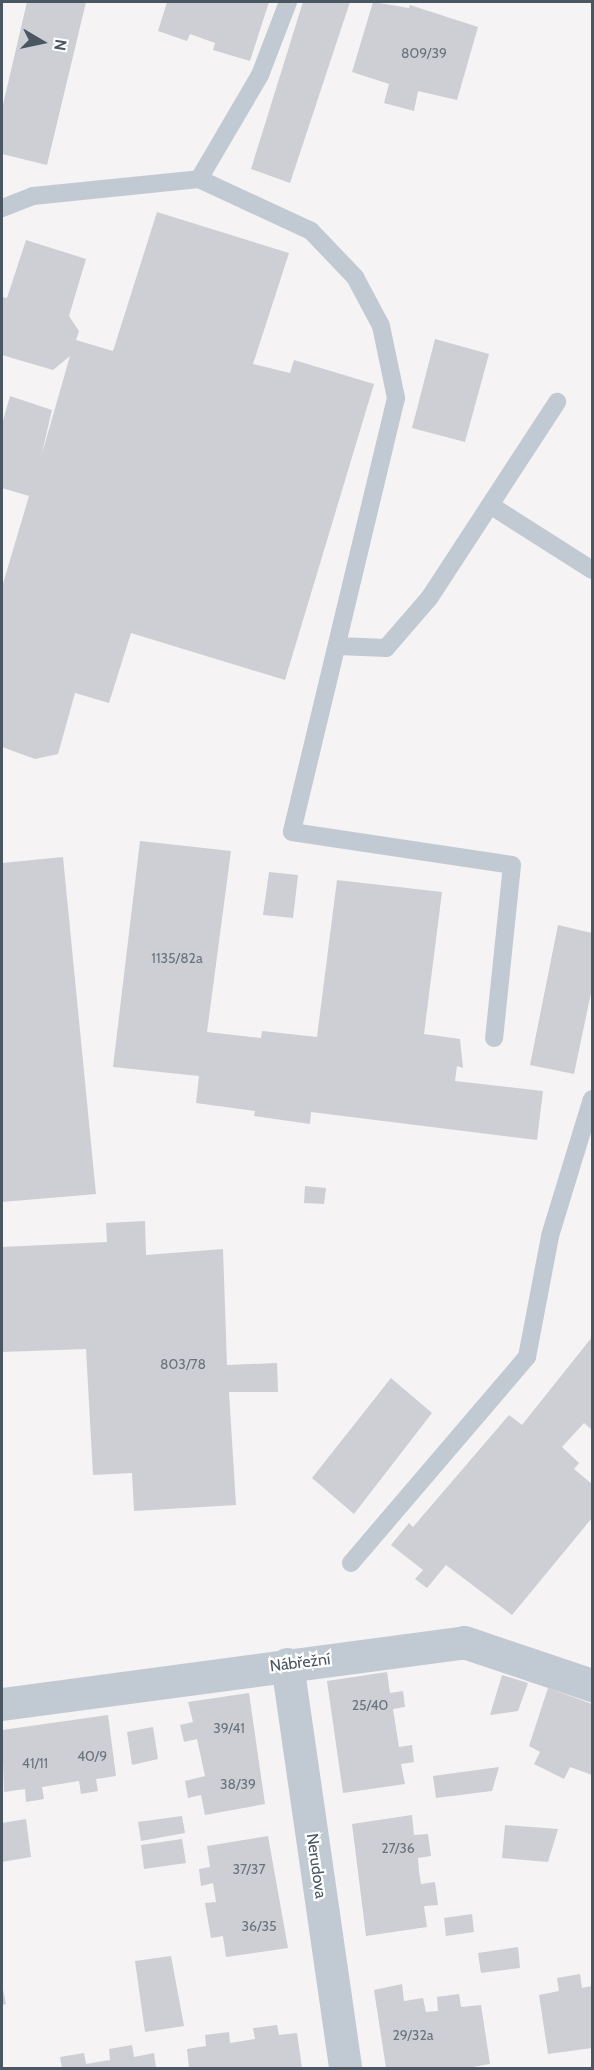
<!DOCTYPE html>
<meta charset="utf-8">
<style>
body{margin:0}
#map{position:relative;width:594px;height:2070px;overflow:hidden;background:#f5f3f3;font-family:Cabin,sans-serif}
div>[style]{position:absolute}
.building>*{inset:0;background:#cdcfd5}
.service>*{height:18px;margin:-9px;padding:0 9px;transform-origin:9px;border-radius:9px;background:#c1cad2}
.minor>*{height:33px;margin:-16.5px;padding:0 16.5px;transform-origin:16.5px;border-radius:16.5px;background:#c1cad2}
span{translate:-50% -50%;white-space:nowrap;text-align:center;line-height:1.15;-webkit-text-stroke:4.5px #fff;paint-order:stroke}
.number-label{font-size:14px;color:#6b747e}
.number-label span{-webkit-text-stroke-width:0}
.street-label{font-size:16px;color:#4a5661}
.frame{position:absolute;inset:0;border:3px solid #4a5661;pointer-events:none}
.north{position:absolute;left:12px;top:12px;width:60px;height:60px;-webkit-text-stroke:4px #fff;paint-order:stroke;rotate:99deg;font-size:16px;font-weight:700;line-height:24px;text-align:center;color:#4a5661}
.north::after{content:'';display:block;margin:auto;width:21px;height:27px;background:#4a5661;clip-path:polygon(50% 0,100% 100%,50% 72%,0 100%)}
</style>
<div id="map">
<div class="building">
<i style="clip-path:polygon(27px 2px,86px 2px,47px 165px,2px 154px,2px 109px)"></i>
<i style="clip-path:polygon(167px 2px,269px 2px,250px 61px,213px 50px,215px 43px,190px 34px,187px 41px,158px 31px)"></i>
<i style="clip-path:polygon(303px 2px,350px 2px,290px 183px,251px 169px)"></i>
<i style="clip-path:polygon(373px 2px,409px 8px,410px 5px,478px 27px,457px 100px,418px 91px,414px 111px,384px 103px,389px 84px,352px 72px)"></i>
<i style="clip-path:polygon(157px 212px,289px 253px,253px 364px,290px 373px,294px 360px,374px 384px,285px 680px,131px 633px,109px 703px,75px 693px,58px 754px,35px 759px,2px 747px,2px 587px,29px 496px,2px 488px,2px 424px,10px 396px,52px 410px,41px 457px,70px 356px,53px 370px,2px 355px,2px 297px,7px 298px,26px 240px,86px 259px,69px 316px,79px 331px,76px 340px,113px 351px)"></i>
<i style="clip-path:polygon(435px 339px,489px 354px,465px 442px,412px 428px)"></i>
<i style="clip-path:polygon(140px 841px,231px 851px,207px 1032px,261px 1038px,262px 1031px,317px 1037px,337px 880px,442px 892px,424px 1034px,460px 1039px,463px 1068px,457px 1066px,455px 1081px,543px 1091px,537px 1140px,311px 1112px,310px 1124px,254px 1116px,255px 1111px,196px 1103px,199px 1076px,113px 1067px)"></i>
<i style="clip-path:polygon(63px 857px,96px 1194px,2px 1202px,2px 863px)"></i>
<i style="clip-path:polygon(269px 872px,298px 875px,293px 918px,263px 915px)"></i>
<i style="clip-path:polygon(558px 925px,592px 933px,592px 988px,574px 1074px,530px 1065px)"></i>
<i style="clip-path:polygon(305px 1186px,326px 1188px,324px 1204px,304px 1203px)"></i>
<i style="clip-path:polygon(145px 1221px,146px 1255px,223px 1249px,227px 1365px,277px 1363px,278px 1392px,229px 1392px,236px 1505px,134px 1511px,132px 1473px,93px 1475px,86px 1349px,2px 1352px,2px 1247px,107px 1242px,106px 1223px)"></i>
<i style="clip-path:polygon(592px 1337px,592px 1430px,584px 1423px,562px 1447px,579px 1463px,574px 1469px,592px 1484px,592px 1518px,512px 1615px,446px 1565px,427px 1588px,415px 1579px,423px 1570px,391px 1545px,409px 1523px,413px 1527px,509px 1415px,522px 1425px)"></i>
<i style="clip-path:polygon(391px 1378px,432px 1413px,354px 1514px,312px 1478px)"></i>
<i style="clip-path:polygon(387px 1672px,390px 1693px,403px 1691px,405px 1707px,393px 1709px,399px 1747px,412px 1745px,414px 1762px,401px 1764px,405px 1784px,343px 1793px,327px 1681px)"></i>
<i style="clip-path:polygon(502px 1675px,528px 1683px,518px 1711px,490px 1715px)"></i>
<i style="clip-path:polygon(548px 1688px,592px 1704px,592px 1775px,570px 1767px,564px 1779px,534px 1764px,540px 1752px,529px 1746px)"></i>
<i style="clip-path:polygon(249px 1693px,265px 1804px,205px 1815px,201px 1795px,188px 1798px,185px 1781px,205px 1776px,197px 1739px,184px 1742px,180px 1725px,193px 1722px,188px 1702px)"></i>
<i style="clip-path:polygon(108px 1715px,116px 1776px,96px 1779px,98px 1791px,81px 1794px,79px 1781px,42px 1787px,44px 1799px,26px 1802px,25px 1789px,4px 1792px,2px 1730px)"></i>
<i style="clip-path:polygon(153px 1727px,158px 1759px,132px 1765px,127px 1732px)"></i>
<i style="clip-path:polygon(499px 1767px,492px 1791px,436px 1798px,433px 1776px)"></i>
<i style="clip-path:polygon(412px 1815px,414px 1835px,428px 1834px,431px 1856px,418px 1858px,419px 1871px,421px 1884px,435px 1882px,438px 1905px,424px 1906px,427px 1927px,366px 1936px,352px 1824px)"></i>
<i style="clip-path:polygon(182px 1816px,185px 1833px,141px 1841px,138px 1822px)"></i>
<i style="clip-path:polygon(26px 1819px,31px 1857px,2px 1862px,2px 1823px)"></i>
<i style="clip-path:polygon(505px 1825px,558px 1829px,548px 1862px,502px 1858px)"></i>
<i style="clip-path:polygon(268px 1836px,288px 1948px,226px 1957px,223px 1936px,211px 1938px,205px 1903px,216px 1902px,213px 1883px,201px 1886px,199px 1869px,210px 1867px,207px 1846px)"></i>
<i style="clip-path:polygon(182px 1839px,186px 1863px,144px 1869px,141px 1845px)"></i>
<i style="clip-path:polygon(472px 1914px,474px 1932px,446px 1936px,444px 1918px)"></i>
<i style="clip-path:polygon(518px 1947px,520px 1968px,481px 1973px,478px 1953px)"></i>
<i style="clip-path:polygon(171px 1956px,184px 2026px,145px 2032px,135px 1961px)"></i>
<i style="clip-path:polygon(580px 1974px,582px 1988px,592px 1986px,592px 2048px,548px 2054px,539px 1995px,559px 1991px,557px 1978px)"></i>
<i style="clip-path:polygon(402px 1984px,404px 2001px,423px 1998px,426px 2012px,438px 2011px,437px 1997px,459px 1994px,461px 2007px,481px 2005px,490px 2064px,467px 2068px,386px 2068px,374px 1990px)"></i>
<i style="clip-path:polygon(2px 1985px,6px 2004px,2px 2005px)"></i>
<i style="clip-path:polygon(277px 2025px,279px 2035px,297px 2033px,302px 2068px,189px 2068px,187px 2049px,206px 2046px,205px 2035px,229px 2032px,230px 2043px,255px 2039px,253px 2028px)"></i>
<i style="clip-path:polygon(132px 2045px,134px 2057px,154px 2053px,156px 2068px,62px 2068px,60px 2057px,84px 2053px,86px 2064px,110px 2060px,109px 2049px)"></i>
</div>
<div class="service">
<i style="left:199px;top:179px;width:121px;rotate:-59.6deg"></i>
<i style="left:260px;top:75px;width:78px;rotate:-69deg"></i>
<i style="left:2px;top:208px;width:33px;rotate:-21deg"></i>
<i style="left:33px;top:196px;width:167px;rotate:-5.8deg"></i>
<i style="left:199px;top:179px;width:123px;rotate:24.9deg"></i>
<i style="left:311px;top:231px;width:64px;rotate:46.3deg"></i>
<i style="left:355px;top:277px;width:55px;rotate:62deg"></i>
<i style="left:381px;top:326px;width:74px;rotate:78.2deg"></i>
<i style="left:396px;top:398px;width:446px;rotate:103.5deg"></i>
<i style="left:292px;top:832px;width:222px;rotate:8.5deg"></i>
<i style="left:512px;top:865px;width:174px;rotate:95.9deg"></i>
<i style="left:490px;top:505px;width:121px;rotate:32.5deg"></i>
<i style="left:338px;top:646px;width:48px;rotate:2.4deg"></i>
<i style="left:386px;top:648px;width:67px;rotate:-49.2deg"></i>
<i style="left:430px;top:597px;width:233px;rotate:-56.9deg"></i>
<i style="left:351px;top:1563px;width:271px;rotate:-49.5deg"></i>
<i style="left:527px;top:1357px;width:123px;rotate:-79.2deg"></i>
<i style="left:550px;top:1236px;width:143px;rotate:-73deg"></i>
</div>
<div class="minor">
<i style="left:287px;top:1664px;width:408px;rotate:81.8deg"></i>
<i style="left:2px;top:1704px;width:466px;rotate:-7.6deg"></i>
<i style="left:464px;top:1642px;width:135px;rotate:18.6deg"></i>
</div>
<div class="number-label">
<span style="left:424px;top:53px">809/39</span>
<span style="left:177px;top:958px">1135/82a</span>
<span style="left:183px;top:1364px">803/78</span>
<span style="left:370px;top:1705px">25/40</span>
<span style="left:229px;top:1728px">39/41</span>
<span style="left:92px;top:1756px">40/9</span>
<span style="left:35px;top:1763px">41/11</span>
<span style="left:238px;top:1784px">38/39</span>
<span style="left:398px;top:1848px">27/36</span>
<span style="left:249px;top:1869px">37/37</span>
<span style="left:259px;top:1926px">36/35</span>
<span style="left:413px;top:2035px">29/32a</span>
</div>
<div class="street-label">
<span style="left:300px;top:1663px;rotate:-7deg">Nábřežní</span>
<span style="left:316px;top:1866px;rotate:82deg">Nerudova</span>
</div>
<div class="frame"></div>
<div class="north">N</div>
</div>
